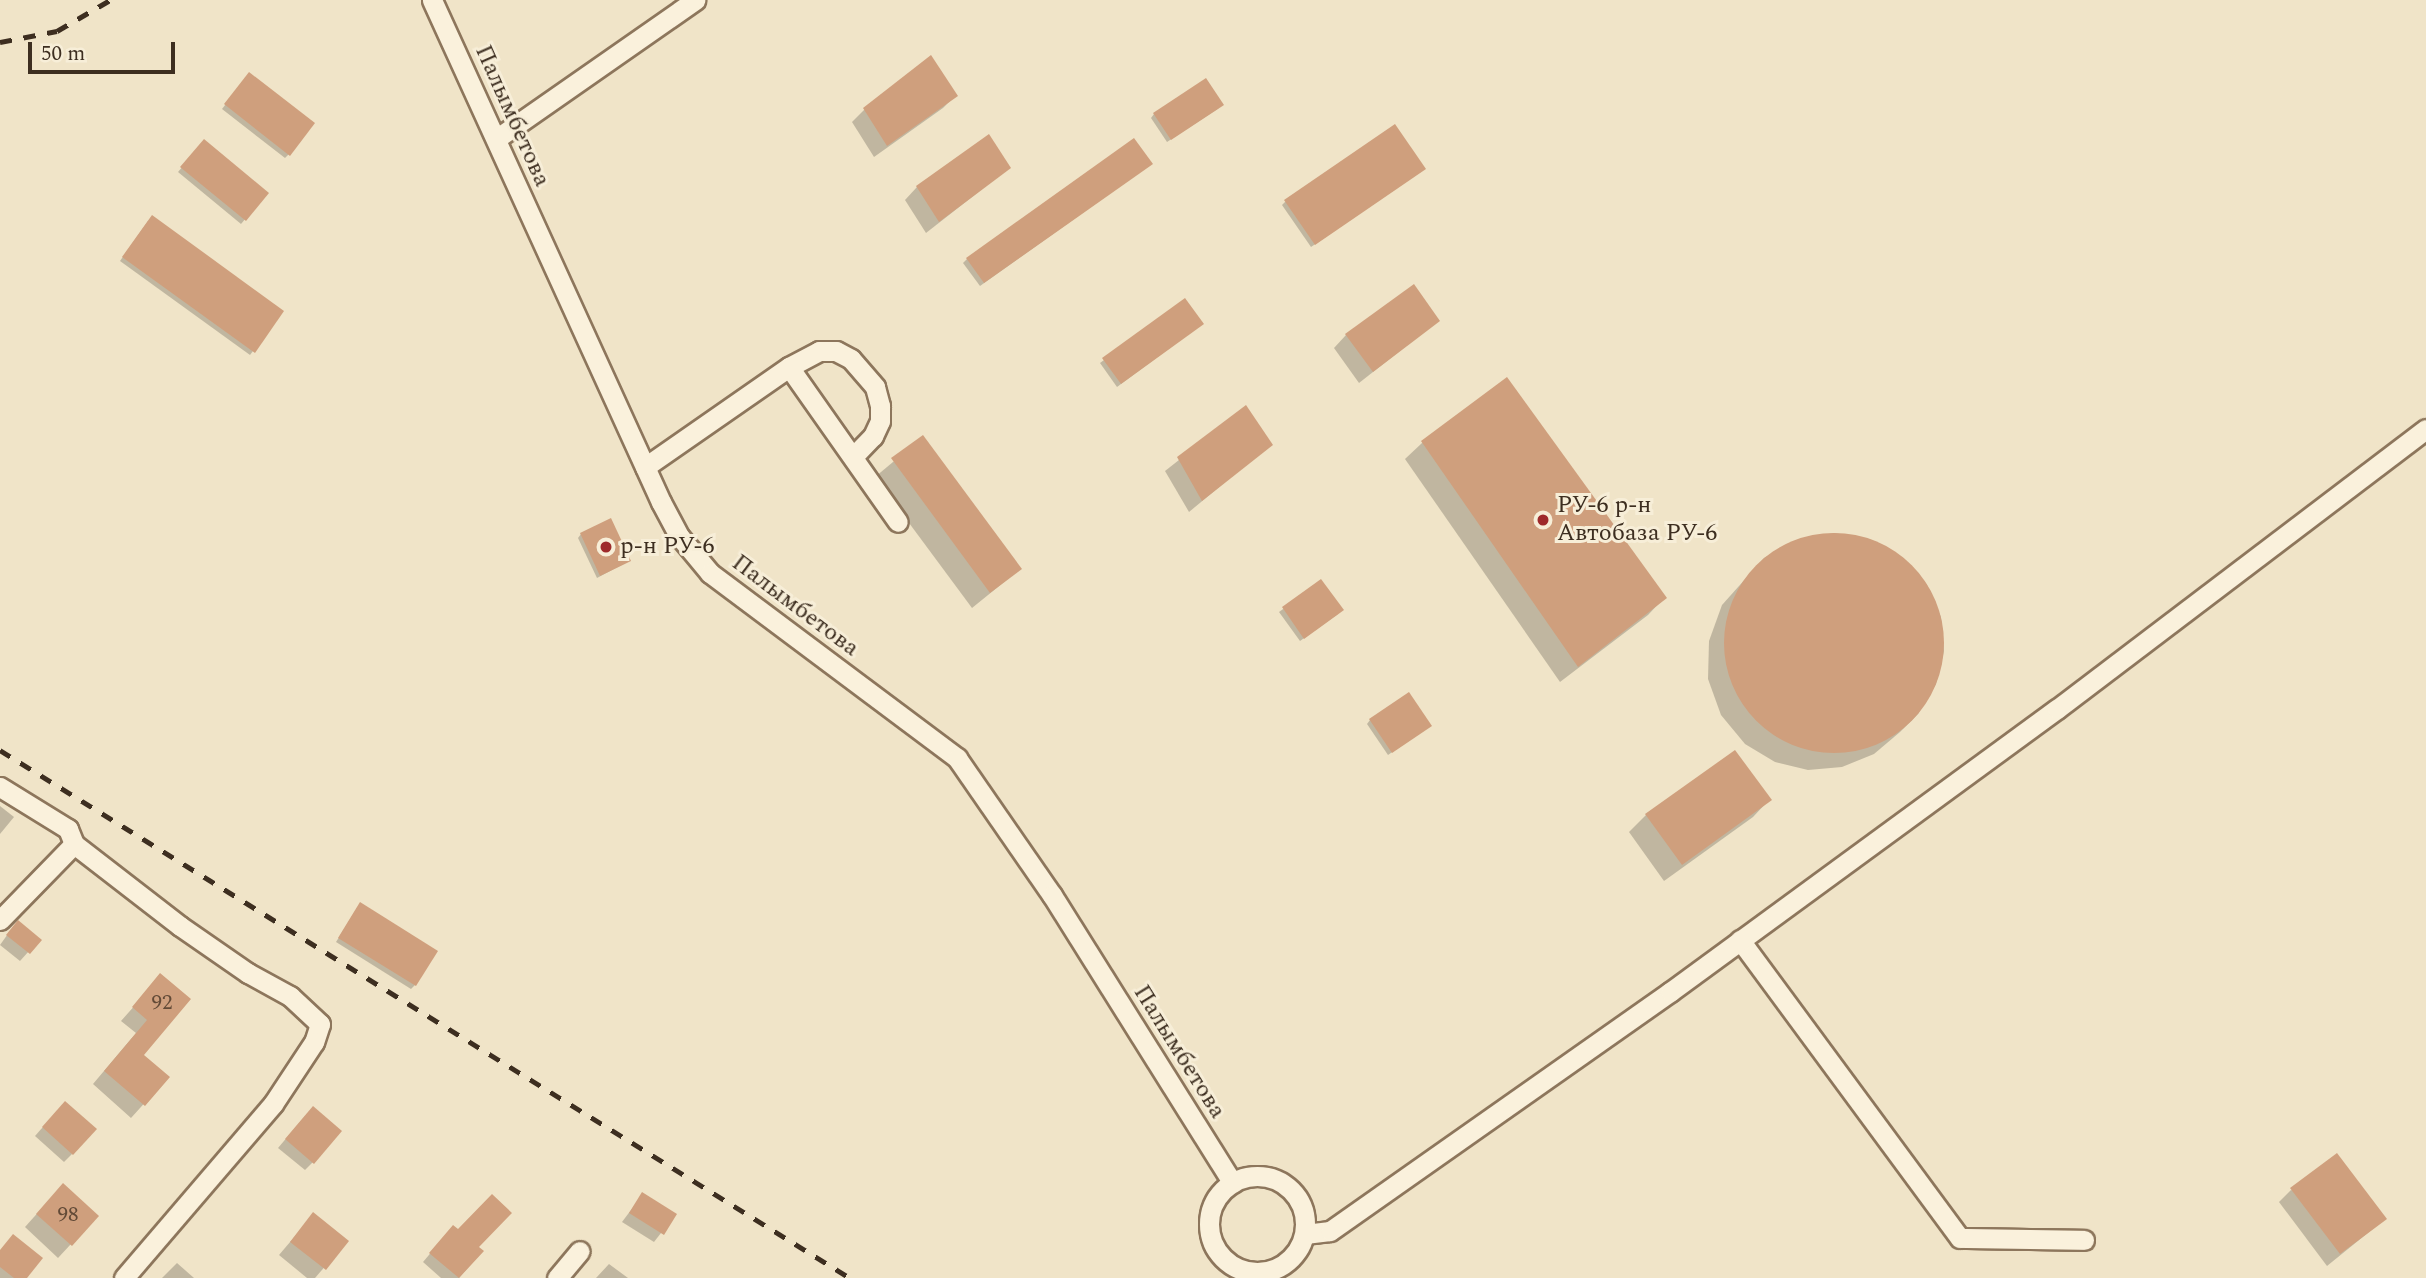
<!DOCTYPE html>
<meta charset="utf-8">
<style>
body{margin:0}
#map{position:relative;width:2426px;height:1278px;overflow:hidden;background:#f0e4c8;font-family:Spectral,serif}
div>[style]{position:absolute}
.shadow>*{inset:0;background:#0003}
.building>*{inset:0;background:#cf9f7d}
.round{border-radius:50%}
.roads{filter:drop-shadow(2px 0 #8d765c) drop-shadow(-2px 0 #8d765c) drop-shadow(0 2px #8d765c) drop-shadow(0 -2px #8d765c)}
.minor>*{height:19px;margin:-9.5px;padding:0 9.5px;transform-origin:9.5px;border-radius:9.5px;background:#faf1dc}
.minor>.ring{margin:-9.5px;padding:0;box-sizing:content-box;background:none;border:19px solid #faf1dc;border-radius:50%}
.rail>*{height:5px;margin-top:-2.5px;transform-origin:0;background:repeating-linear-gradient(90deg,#3d2e20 0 12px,transparent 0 24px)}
.dots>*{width:19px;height:19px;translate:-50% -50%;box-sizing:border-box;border:4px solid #f7eed8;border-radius:50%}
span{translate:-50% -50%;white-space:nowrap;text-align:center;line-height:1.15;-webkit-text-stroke:6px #f7eed8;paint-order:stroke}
.number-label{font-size:21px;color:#624a37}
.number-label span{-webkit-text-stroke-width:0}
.street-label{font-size:24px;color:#3d2e20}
.poi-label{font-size:24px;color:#3d2e20}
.left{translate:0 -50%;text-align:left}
.scale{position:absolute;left:28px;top:42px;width:147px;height:32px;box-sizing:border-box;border:4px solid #3d2e20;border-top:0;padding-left:9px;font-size:21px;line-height:24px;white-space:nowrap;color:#3d2e20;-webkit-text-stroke:5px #f7eed8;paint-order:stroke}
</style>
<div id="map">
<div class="shadow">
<i style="clip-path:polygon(246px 78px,289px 154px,285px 158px,222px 109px)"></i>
<i style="clip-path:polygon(956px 95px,943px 108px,874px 157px,852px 122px,864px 110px)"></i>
<i style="clip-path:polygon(1219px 108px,1167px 142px,1151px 118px,1154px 114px)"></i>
<i style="clip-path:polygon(201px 145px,267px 193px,241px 224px,178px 172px)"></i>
<i style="clip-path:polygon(1147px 167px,980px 286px,963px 263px,967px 259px)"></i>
<i style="clip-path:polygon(1009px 168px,926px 233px,905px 200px,917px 187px)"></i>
<i style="clip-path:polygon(1420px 172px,1311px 247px,1282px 205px,1285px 202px)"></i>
<i style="clip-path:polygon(148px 221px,253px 351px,250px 355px,120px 261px)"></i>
<i style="clip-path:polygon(1185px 300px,1198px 327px,1117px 387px,1100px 363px)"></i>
<i style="clip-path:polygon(1438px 321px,1359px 383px,1334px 348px,1346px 335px)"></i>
<i style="clip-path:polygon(1506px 380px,1664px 598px,1648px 615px,1560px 682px,1405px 459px,1422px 443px)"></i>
<i style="clip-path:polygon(1245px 408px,1271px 444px,1189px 512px,1165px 471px)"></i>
<i style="clip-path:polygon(923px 437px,1020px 569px,972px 608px,875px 477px)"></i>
<i style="clip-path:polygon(1834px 533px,1872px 540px,1904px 559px,1927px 585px,1941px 617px,1944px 651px,1936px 684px,1918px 714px,1900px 732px,1874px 754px,1842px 767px,1808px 770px,1775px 762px,1745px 744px,1721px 715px,1708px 679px,1709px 641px,1722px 605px,1764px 558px,1797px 540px)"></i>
<i style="clip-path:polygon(581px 534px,629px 561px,597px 578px,578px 538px)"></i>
<i style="clip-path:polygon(1320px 582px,1338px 614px,1300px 641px,1279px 612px)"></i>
<i style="clip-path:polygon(1370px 720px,1430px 726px,1388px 755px,1367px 724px)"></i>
<i style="clip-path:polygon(1735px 752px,1769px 800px,1753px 817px,1664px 881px,1629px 832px,1646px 815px)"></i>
<i style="clip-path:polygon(0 806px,14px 817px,0 834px)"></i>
<i style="clip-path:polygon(357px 908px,415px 985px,411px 989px,336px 942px)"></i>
<i style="clip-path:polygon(10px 931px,39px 940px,20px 961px,0 945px)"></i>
<i style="clip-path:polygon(161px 976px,142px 1055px,168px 1077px,131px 1118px,93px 1084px,136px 1033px,121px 1021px)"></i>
<i style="clip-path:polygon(57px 1111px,72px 1154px,64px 1162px,35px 1136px)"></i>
<i style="clip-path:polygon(305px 1116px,313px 1162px,305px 1170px,278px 1148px)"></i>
<i style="clip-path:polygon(2291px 1190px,2385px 1219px,2327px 1266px,2279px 1202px)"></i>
<i style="clip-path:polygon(643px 1194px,675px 1215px,654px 1242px,622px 1222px)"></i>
<i style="clip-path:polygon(51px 1198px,97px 1216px,58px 1258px,25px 1227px)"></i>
<i style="clip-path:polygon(313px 1215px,347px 1241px,315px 1278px,307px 1278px,279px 1255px)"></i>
<i style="clip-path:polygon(445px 1236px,482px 1251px,459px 1278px,441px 1278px,423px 1262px)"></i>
<i style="clip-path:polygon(0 1250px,25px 1278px,0 1278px)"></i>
<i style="clip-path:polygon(177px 1263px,194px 1278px,162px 1278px)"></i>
<i style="clip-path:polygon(609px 1264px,628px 1278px,596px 1278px)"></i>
</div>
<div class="building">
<i style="clip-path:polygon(931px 55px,958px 96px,887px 146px,863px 108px)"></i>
<i style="clip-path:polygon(249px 72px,315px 123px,290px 156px,224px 104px)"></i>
<i style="clip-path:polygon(1206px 78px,1224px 105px,1171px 140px,1153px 113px)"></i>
<i style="clip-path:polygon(1395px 124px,1426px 169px,1315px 245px,1284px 200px)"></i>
<i style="clip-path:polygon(989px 134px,1011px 168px,939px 222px,916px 186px)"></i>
<i style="clip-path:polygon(1134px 138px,1153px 164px,984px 283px,966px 258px)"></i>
<i style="clip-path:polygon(204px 139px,269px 193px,246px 221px,180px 167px)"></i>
<i style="clip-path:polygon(152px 215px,284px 311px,255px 353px,122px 257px)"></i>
<i style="clip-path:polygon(1414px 284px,1440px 321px,1373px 372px,1345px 334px)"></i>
<i style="clip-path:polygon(1185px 298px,1204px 324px,1121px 384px,1102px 358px)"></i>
<i style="clip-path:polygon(1507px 377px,1667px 598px,1578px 667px,1421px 441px)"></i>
<i style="clip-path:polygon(1246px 405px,1273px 445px,1202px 501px,1177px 457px)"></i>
<i style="clip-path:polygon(923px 435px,1022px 569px,990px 593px,891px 458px)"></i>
<i style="clip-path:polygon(611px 518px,631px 561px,600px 576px,580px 533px)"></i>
<i class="round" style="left:1724px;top:533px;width:220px;height:220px"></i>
<i style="clip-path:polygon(1321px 579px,1344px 610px,1304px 639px,1282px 607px)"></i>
<i style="clip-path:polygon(1409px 692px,1432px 726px,1392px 753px,1369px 719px)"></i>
<i style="clip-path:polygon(1735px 750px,1772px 800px,1682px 865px,1645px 814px)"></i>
<i style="clip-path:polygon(360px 902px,438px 951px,416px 986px,338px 938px)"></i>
<i style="clip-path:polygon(18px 920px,42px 940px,30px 954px,6px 935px)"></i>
<i style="clip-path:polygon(160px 973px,191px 999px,144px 1055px,170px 1077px,145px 1106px,104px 1071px,147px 1020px,132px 1007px)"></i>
<i style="clip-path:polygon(65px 1101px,97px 1129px,73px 1155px,42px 1127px)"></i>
<i style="clip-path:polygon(313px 1106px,342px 1131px,314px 1164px,285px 1139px)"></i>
<i style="clip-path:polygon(2337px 1153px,2387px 1219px,2340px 1254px,2290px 1188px)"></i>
<i style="clip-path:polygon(63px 1183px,99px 1216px,72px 1246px,36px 1214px)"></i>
<i style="clip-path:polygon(642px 1192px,677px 1214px,664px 1235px,629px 1213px)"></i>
<i style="clip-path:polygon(492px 1194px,512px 1213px,479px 1247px,484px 1251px,459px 1278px,429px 1253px,453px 1225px,458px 1229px)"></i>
<i style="clip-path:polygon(313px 1212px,349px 1241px,326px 1270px,290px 1242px)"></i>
<i style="clip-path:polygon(13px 1234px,43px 1258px,27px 1278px,14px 1278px,0 1267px,0 1250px)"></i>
</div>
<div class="roads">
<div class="minor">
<i style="left:432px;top:0;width:552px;rotate:65.48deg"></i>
<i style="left:661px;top:502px;width:40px;rotate:62deg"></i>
<i style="left:680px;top:537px;width:47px;rotate:50.2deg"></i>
<i style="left:710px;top:573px;width:309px;rotate:36.8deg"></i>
<i style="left:957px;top:758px;width:167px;rotate:55.3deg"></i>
<i style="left:1052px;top:895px;width:340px;rotate:57.9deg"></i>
<i style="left:496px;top:139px;width:243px;rotate:-34.9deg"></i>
<i style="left:789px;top:367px;width:189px;rotate:54.9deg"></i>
<i style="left:645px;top:467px;width:175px;rotate:-34.8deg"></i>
<i style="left:789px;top:367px;width:34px;rotate:-28deg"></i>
<i style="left:819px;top:351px;width:17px"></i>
<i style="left:836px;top:351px;width:17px;rotate:28deg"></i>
<i style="left:851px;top:359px;width:37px;rotate:49deg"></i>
<i style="left:875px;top:387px;width:20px;rotate:75deg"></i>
<i style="left:880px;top:406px;width:15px;rotate:90deg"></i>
<i style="left:880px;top:421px;width:17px;rotate:115deg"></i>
<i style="left:873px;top:436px;width:29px;rotate:134deg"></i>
<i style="left:0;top:787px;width:80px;rotate:31.7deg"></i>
<i style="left:68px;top:829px;width:16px;rotate:68deg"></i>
<i style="left:0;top:920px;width:106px;rotate:-45.8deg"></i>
<i style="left:74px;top:844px;width:134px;rotate:37.7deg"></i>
<i style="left:180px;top:926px;width:83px;rotate:34.7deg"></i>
<i style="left:248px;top:973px;width:48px;rotate:28.7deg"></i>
<i style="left:290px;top:996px;width:41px;rotate:43deg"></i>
<i style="left:320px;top:1024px;width:19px;rotate:108deg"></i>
<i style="left:314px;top:1042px;width:74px;rotate:123.5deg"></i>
<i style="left:273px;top:1104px;width:229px;rotate:130.6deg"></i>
<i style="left:1740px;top:940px;width:370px;rotate:53.6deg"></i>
<i style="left:1960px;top:1238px;width:124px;rotate:0.9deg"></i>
<i class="ring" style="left:1209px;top:1176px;width:77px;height:77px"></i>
<i style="left:1305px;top:1234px;width:25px;rotate:-7deg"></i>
<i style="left:1330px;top:1231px;width:416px;rotate:-35.1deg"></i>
<i style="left:1670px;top:992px;width:479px;rotate:-36.2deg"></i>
<i style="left:2057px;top:709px;width:463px;rotate:-37.2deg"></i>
<i style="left:557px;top:1278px;width:35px;rotate:-50deg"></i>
</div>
</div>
<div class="rail">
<i style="left:0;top:42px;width:58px;rotate:-10.9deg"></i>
<i style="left:57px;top:31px;width:61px;rotate:-30.3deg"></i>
<i style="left:0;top:750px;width:1001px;rotate:31.85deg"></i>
</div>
<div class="dots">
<i style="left:1543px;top:520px;background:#9e2a2b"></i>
<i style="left:606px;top:547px;background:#9e2a2b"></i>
</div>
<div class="number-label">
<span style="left:162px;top:1003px">92</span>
<span style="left:68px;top:1215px">98</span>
</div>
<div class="street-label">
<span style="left:512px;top:116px;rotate:66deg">Палымбетова</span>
<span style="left:795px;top:606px;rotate:37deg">Палымбетова</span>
<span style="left:1179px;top:1052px;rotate:58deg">Палымбетова</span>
</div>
<div class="poi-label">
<span class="left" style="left:1557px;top:520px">РУ-6 р-н<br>Автобаза РУ-6</span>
<span class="left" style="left:620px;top:547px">р-н РУ-6</span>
</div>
<div class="scale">50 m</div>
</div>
